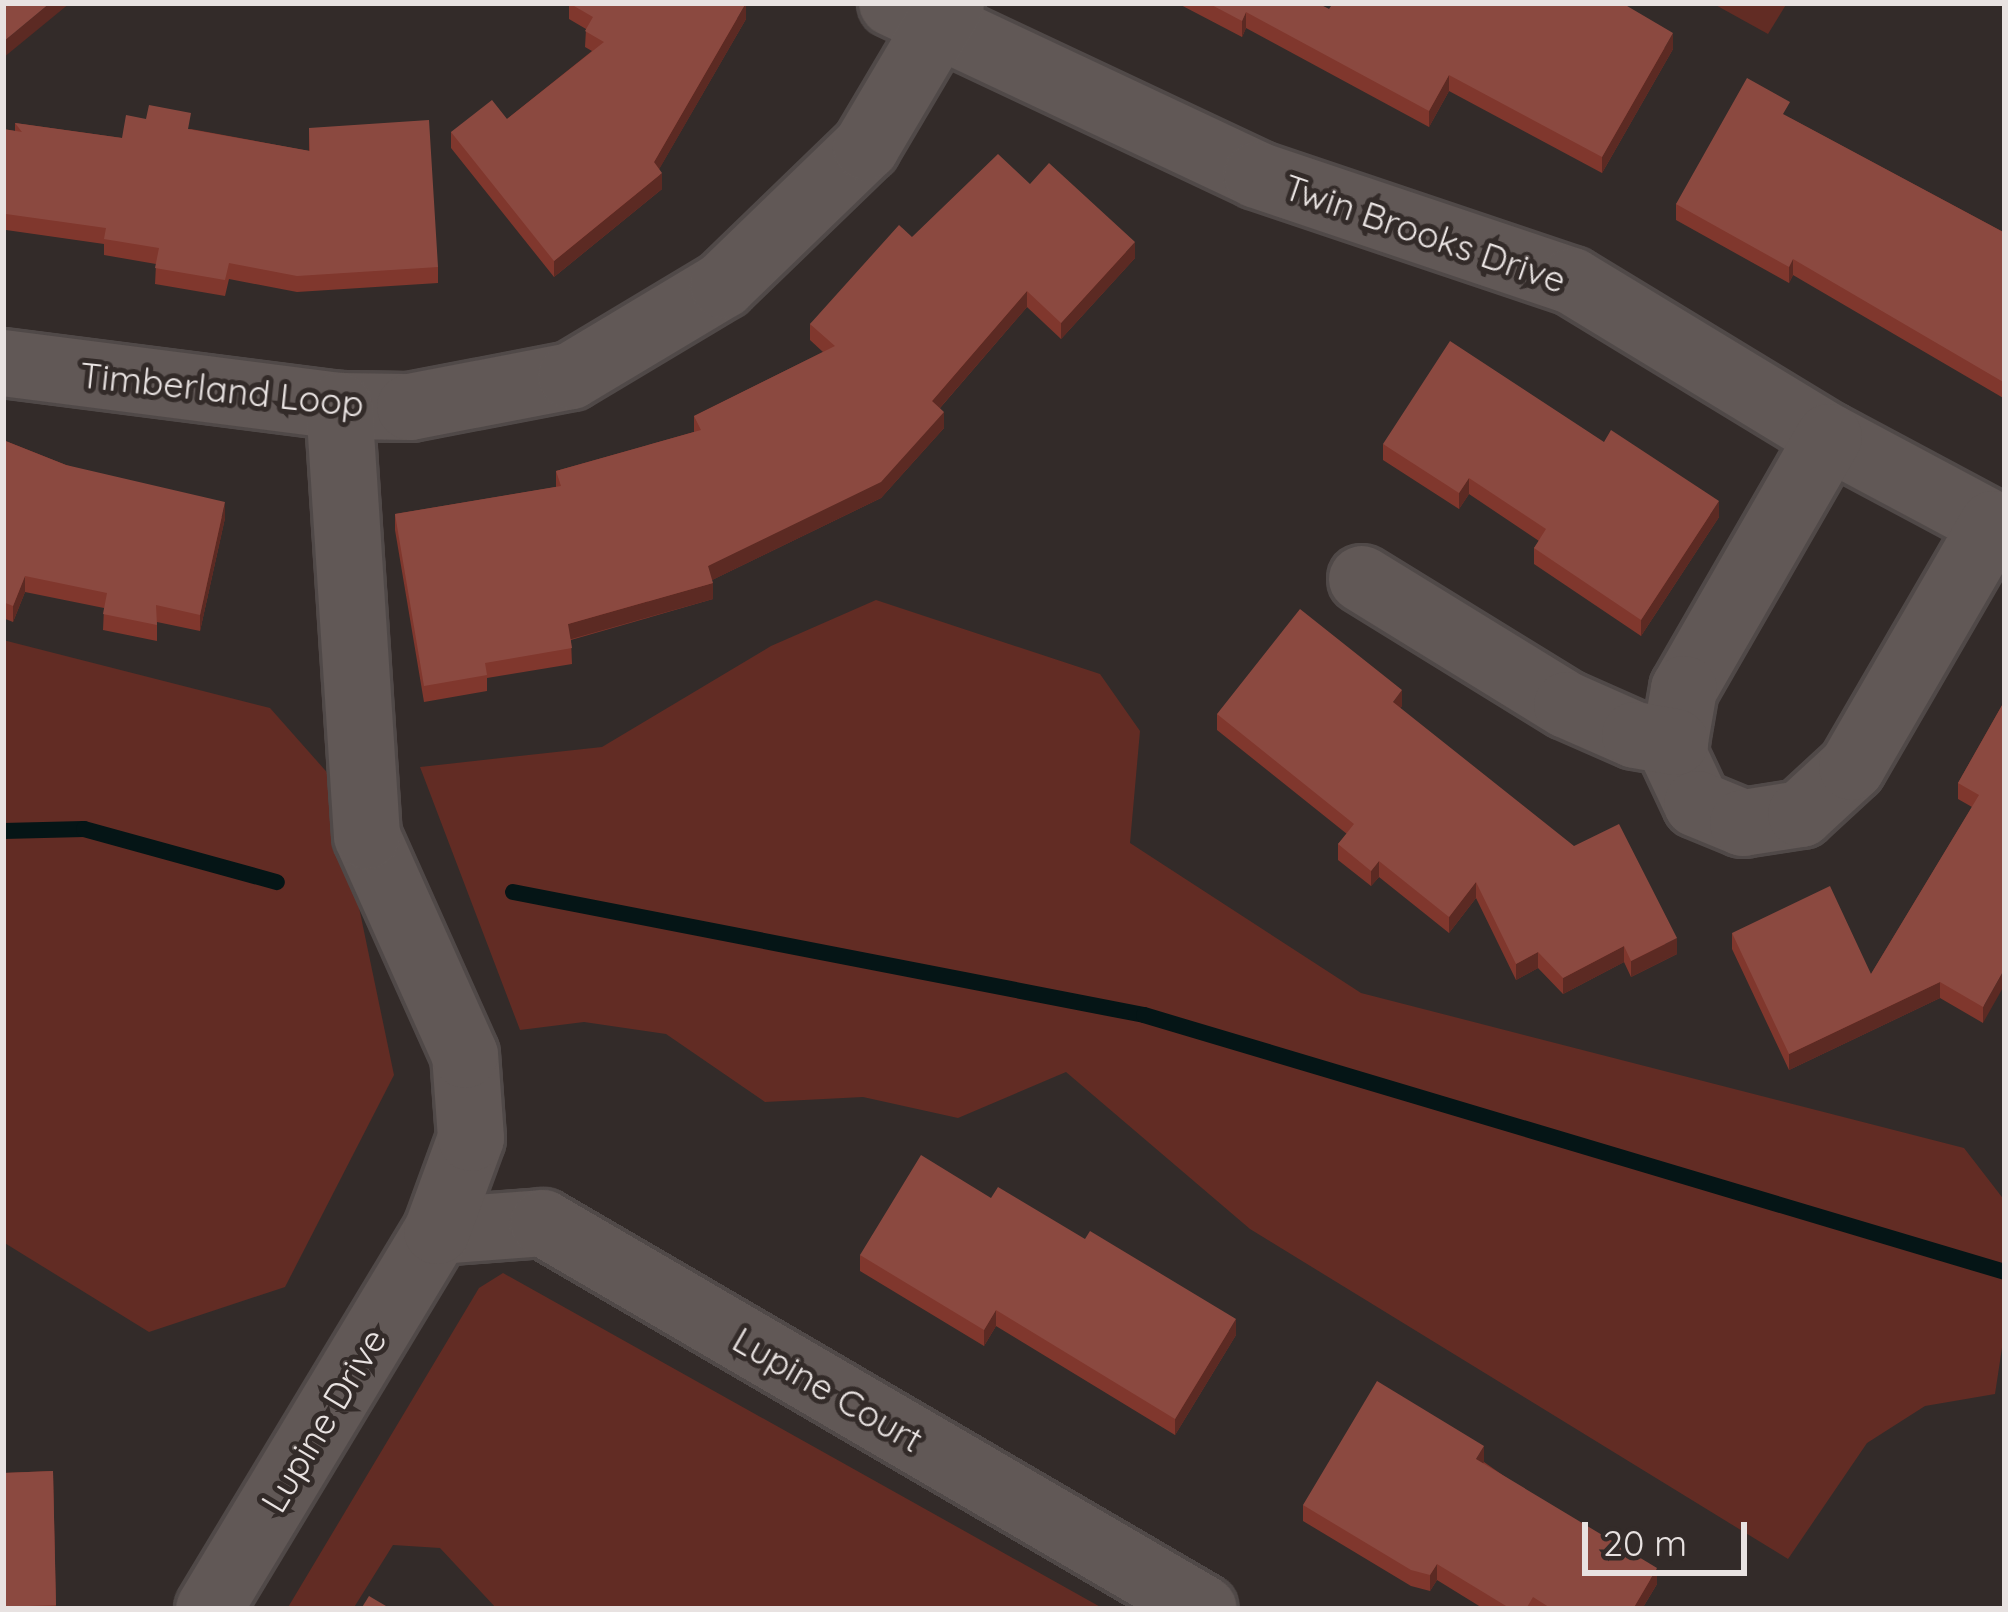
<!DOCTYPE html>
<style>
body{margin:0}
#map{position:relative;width:2008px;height:1612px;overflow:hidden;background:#332b29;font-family:Quicksand,sans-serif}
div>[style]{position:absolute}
.green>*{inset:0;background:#622c24}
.stream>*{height:16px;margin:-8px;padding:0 8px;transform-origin:8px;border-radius:8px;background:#051516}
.roads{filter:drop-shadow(3px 0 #504948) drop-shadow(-3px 0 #504948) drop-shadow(0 3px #504948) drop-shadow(0 -3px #504948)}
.minor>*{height:66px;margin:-33px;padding:0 33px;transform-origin:33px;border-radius:33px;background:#615856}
.wall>*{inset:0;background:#80372d}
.shaded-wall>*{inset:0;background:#5c2a23}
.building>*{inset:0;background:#8b4940}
span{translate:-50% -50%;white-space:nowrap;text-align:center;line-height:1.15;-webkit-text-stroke:10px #332b29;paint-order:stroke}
.street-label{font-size:36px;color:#e8e2e1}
.frame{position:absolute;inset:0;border:6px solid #e8e2e1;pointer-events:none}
.scale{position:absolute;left:1582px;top:1522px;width:165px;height:54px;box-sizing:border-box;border:6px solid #e8e2e1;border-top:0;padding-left:15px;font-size:36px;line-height:42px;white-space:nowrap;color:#e8e2e1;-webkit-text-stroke:9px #332b29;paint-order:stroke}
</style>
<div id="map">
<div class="green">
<i style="clip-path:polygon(1712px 3px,1787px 3px,1768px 34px)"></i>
<i style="clip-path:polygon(876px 600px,1100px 674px,1140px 731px,1130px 843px,1361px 993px,1964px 1148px,2005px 1201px,2005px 1328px,1995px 1394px,1925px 1406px,1867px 1443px,1788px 1559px,1250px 1229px,1066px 1072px,958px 1118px,863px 1097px,765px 1102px,666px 1034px,584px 1022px,520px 1030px,420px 767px,602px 747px,771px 646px)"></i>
<i style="clip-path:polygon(3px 640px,270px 708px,332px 778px,394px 1075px,285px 1287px,149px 1332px,3px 1242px)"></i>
<i style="clip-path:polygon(503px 1273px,1104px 1609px,1105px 1609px,497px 1609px,440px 1548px,393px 1545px,353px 1609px,287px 1609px,479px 1288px)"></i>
</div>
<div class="stream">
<i style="left:3px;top:831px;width:81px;rotate:-1.4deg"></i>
<i style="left:84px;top:829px;width:200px;rotate:15.4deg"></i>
<i style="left:513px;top:892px;width:643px;rotate:11.03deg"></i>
<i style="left:1144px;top:1015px;width:899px;rotate:16.62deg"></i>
</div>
<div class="roads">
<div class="minor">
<i style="left:892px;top:3px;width:403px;rotate:25.2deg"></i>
<i style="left:1257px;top:175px;width:332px;rotate:18.6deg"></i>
<i style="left:1572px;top:281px;width:301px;rotate:31.3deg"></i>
<i style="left:1829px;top:437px;width:200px;rotate:28.1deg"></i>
<i style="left:3px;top:363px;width:339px;rotate:7.3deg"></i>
<i style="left:339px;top:406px;width:71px;rotate:0.8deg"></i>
<i style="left:410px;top:407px;width:164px;rotate:-10.9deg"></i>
<i style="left:571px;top:376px;width:177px;rotate:-30.9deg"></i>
<i style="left:723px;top:285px;width:199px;rotate:-44deg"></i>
<i style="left:866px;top:147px;width:167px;rotate:-59.4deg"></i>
<i style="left:1829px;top:437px;width:291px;rotate:119.9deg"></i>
<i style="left:1684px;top:689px;width:65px;rotate:99.8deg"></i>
<i style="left:1673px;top:753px;width:56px;rotate:64.8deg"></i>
<i style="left:1697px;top:804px;width:50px;rotate:22.4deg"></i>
<i style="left:1743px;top:823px;width:59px;rotate:-8.8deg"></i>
<i style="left:1801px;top:814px;width:69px;rotate:-42.7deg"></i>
<i style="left:1852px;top:767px;width:281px;rotate:-59.9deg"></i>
<i style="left:1362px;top:579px;width:241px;rotate:31.6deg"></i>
<i style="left:1567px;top:705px;width:74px;rotate:23.8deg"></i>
<i style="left:1635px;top:735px;width:41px;rotate:9.9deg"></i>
<i style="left:437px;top:1231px;width:106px;rotate:-4.3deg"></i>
<i style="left:543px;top:1223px;width:765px;rotate:30.28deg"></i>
<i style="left:209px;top:1609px;width:441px;rotate:-58.9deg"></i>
<i style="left:437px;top:1231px;width:99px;rotate:-69.9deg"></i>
<i style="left:471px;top:1138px;width:83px;rotate:-94.1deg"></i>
<i style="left:465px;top:1055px;width:240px;rotate:-114.1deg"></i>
<i style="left:367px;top:836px;width:431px;rotate:-93.7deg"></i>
</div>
</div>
<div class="wall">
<i style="clip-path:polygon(569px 3px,746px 19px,659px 169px,662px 189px,554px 277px,451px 148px,451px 132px,507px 119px,592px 51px,585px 47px,586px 29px,569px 19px)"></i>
<i style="clip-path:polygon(1177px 3px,1317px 3px,1329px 9px,1673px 49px,1602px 173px,1449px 91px,1429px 127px,1246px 28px,1242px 37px)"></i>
<i style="clip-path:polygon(1790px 118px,2005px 233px,2005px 399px,1793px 275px,1789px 283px,1676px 220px,1676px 204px)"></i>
<i style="clip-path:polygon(15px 123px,122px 138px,191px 129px,309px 151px,309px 128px,438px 267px,438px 283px,297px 292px,229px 279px,225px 296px,155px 284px,156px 264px,104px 255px,104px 244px,6px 230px,5px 241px,3px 241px,3px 129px,15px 131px)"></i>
<i style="clip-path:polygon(1030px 184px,1135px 258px,1061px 339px,1027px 307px,940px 408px,944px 428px,881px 498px,712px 580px,713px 599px,571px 640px,572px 664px,487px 678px,487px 691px,424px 702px,395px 530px,395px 514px,556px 487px,556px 471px,694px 432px,694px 416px,823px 352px,810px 340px,810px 324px,912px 237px)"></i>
<i style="clip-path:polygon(3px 440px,66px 465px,225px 518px,200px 631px,157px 622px,157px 641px,103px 630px,104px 608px,25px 592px,13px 622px,3px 618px)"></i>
<i style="clip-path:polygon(1383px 444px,1719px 517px,1641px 636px,1534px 564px,1534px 548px,1539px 541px,1469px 494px,1459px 509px,1383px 460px)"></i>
<i style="clip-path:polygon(2005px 700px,1983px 1023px,1940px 998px,1789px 1070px,1732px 949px,1732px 933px,1871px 974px,1972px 807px,1958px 799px,1958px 783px)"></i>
<i style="clip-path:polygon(1402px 706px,1400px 708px,1677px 954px,1631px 977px,1624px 962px,1563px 994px,1538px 968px,1516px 980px,1476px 898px,1449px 933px,1379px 877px,1371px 886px,1338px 860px,1338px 844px,1347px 834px,1217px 730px,1217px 714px)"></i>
<i style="clip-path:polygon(991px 1198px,1236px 1335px,1175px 1435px,996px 1326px,984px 1346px,860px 1271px,860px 1255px)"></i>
<i style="clip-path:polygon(1484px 1462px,1657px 1584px,1642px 1609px,1484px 1609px,1437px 1580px,1430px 1591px,1411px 1586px,1303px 1521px,1303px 1505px)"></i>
<i style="clip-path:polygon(53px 1471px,56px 1609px,3px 1609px,3px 1473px)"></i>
</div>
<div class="shaded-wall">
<i style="clip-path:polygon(50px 3px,70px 3px,3px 58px,3px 42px)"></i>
<i style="clip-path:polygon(746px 3px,746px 19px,654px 178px,654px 162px)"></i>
<i style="clip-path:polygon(1246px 12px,1246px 28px,1242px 37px,1242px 21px)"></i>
<i style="clip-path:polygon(1673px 33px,1673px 49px,1602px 173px,1602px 157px)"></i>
<i style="clip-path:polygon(1449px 75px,1449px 91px,1429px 127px,1429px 111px)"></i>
<i style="clip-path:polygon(662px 173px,662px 189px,554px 277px,554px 261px)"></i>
<i style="clip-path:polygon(1135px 242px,1135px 258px,1061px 339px,1061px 323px)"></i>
<i style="clip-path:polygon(1793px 259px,1793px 275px,1789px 283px,1789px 267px)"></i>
<i style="clip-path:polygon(1027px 291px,1027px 307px,932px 417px,932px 401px)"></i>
<i style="clip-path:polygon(944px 412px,944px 428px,881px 498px,708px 582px,708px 566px)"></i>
<i style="clip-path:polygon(1469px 478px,1469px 494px,1459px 509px,1459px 493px)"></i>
<i style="clip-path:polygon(1719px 501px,1719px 517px,1641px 636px,1641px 620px)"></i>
<i style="clip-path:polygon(225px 502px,225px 518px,200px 631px,200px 615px)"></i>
<i style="clip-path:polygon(25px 576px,25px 592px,13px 622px,13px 606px)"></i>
<i style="clip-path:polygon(713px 583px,713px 599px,568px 640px,568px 624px)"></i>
<i style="clip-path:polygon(1402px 690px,1402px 706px,1393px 718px,1393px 702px)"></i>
<i style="clip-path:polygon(1379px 861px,1379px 877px,1371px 886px,1371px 871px)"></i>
<i style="clip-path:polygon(1476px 882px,1476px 898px,1449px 933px,1449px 917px)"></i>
<i style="clip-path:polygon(1677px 938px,1677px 954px,1631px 977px,1631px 961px)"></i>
<i style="clip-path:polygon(1624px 946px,1624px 962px,1563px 994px,1563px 978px)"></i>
<i style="clip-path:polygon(1538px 952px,1538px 968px,1516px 980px,1516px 964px)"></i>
<i style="clip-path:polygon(2005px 968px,2005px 984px,1983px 1023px,1983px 1007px)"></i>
<i style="clip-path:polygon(1940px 982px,1940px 998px,1789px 1070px,1789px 1054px)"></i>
<i style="clip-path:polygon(996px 1310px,996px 1326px,984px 1346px,984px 1330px)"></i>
<i style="clip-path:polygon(1236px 1319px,1236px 1335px,1175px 1435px,1175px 1419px)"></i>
<i style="clip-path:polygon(1484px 1446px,1484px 1462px,1476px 1475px,1476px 1459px)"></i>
<i style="clip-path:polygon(1437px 1564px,1437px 1580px,1430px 1591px,1430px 1575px)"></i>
<i style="clip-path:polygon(1657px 1568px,1657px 1584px,1642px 1609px,1633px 1609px)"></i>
</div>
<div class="building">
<i style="clip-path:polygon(3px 3px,50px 3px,3px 42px)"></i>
<i style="clip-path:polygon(569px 3px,746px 3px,654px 162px,662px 173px,554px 261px,451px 132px,492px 100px,507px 119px,604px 42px,585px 31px,593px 17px)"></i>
<i style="clip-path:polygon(1208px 3px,1317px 3px,1329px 9px,1333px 3px,1622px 3px,1673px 33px,1602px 157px,1449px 75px,1429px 111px,1246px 12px,1242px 21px)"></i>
<i style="clip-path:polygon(1747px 78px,1790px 102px,1783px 114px,2005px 233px,2005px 383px,1793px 259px,1789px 267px,1676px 204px)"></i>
<i style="clip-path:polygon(149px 105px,191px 113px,188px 129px,310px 151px,309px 128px,429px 120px,438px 267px,297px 276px,229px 263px,225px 280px,155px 268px,159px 248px,104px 239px,106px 228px,6px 214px,5px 225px,3px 225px,3px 129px,22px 132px,15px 123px,122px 138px,126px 115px,146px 119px)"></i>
<i style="clip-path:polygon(998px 154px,1030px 184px,1049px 163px,1135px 242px,1061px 323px,1027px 291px,932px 401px,944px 412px,881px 482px,708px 566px,713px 583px,568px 624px,572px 648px,485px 663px,487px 675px,424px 686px,395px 514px,561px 486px,556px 471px,701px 430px,694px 416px,835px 346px,810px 324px,899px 225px,912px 237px)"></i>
<i style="clip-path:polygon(1450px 341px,1604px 442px,1611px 430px,1719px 501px,1641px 620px,1534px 548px,1546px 529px,1469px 478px,1459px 493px,1383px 444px)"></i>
<i style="clip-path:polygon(3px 440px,66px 465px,225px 502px,200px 615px,156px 605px,157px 625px,103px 614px,107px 593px,25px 576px,13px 606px,3px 602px)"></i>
<i style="clip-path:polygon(1300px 609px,1402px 690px,1393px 702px,1574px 846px,1619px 824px,1677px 938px,1631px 961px,1624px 946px,1563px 978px,1538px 952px,1516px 964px,1476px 882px,1449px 917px,1379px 861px,1371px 871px,1338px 844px,1354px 824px,1217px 714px)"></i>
<i style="clip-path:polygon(2005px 700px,2005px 968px,1983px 1007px,1940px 982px,1789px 1054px,1732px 933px,1830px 886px,1871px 974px,1979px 795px,1958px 783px)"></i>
<i style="clip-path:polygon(921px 1155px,991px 1198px,998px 1187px,1085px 1239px,1090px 1231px,1236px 1319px,1175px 1419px,996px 1310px,984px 1330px,860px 1255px)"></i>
<i style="clip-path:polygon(1377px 1381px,1484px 1446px,1476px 1459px,1657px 1568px,1633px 1609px,1552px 1609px,1533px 1597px,1526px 1609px,1511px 1609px,1437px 1564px,1430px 1575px,1411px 1570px,1303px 1505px)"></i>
<i style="clip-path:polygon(53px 1471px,56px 1605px,3px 1607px,3px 1473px)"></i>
<i style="clip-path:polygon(369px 1596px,391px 1609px,361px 1609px)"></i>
</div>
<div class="street-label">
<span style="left:1425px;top:233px;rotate:19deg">Twin Brooks Drive</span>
<span style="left:222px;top:389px;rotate:6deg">Timberland Loop</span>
<span style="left:828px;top:1389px;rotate:30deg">Lupine Court</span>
<span style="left:323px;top:1420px;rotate:-59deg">Lupine Drive</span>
</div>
<div class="frame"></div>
<div class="scale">20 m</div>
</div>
